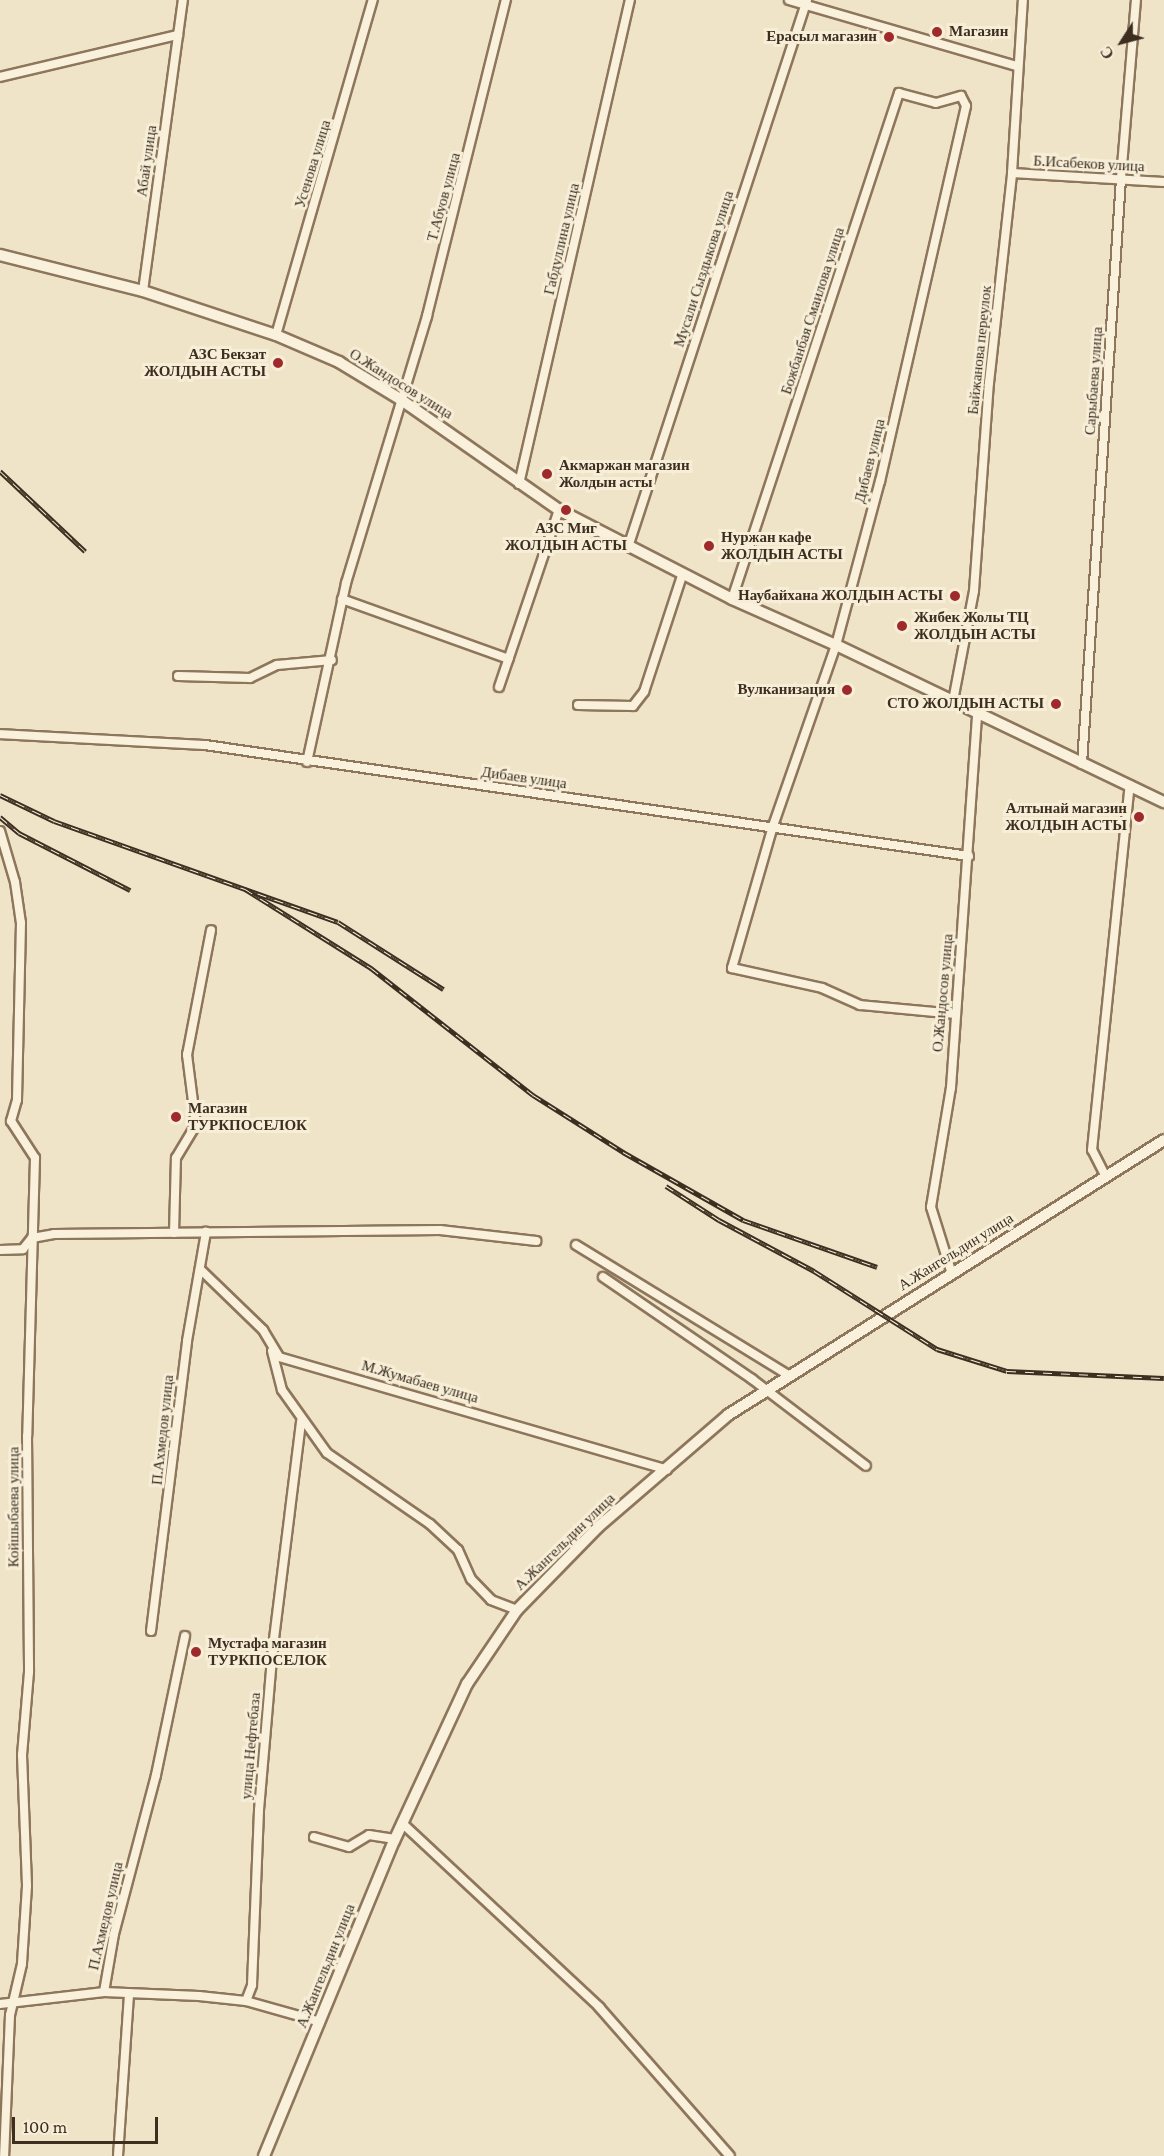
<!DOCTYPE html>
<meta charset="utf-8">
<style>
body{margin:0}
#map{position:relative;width:1164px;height:2156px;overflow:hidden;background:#f0e4c8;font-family:"Crimson Pro",serif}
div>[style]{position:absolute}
.roads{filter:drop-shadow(2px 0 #8d765c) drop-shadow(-2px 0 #8d765c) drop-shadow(0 2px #8d765c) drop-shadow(0 -2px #8d765c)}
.street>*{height:8px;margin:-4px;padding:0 4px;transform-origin:4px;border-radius:4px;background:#faf1dc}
.secondary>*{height:10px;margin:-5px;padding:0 5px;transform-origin:5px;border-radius:5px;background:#faf1dc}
.rail>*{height:5px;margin-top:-2.5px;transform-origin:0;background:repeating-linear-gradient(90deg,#f7eed8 0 9px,#3d2e20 0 18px);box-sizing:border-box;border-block:2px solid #3d2e20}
.dots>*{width:16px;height:16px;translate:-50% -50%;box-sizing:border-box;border:3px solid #f7eed8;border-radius:50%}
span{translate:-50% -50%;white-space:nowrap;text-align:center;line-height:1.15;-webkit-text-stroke:6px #f7eed8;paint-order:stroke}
.poi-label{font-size:15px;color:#3d2e20;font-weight:700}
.left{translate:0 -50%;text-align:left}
.right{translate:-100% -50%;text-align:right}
.street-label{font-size:15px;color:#3d2e20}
.north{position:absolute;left:1092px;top:12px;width:60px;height:60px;-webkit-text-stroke:4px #f7eed8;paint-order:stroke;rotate:234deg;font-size:16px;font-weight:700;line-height:24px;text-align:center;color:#3d2e20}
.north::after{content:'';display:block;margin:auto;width:21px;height:27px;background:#3d2e20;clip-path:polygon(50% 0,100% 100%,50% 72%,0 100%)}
.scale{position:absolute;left:12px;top:2117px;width:146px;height:27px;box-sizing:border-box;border:3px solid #3d2e20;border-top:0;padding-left:8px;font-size:18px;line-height:21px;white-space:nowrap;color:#3d2e20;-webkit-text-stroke:4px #f7eed8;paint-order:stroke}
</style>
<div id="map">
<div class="roads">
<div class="street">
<i style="left:789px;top:0;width:236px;rotate:16.2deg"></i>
<i style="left:0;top:77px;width:183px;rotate:-13.3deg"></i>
<i style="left:1012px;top:173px;width:152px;rotate:3.4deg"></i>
<i style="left:143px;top:291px;width:294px;rotate:-82.2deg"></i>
<i style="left:276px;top:335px;width:349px;rotate:-73.9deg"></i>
<i style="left:519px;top:484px;width:497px;rotate:-77.1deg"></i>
<i style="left:628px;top:547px;width:576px;rotate:-71.88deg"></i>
<i style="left:342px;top:599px;width:177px;rotate:19.8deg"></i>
<i style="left:732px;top:599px;width:533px;rotate:-71.74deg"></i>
<i style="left:899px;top:93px;width:38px;rotate:15deg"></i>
<i style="left:936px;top:103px;width:26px;rotate:-16deg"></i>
<i style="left:961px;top:96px;width:11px;rotate:63deg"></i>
<i style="left:966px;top:106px;width:385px;rotate:102.9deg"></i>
<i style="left:880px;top:481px;width:170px;rotate:105deg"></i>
<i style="left:836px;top:645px;width:192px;rotate:109.2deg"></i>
<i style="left:773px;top:826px;width:148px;rotate:106.1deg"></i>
<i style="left:732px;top:968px;width:92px;rotate:12.5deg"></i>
<i style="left:822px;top:988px;width:42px;rotate:24.1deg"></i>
<i style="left:860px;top:1005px;width:95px;rotate:5.4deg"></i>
<i style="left:178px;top:676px;width:72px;rotate:1.6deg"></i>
<i style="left:250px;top:678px;width:30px;rotate:-26deg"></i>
<i style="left:277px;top:665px;width:55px;rotate:-5.2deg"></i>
<i style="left:499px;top:687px;width:187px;rotate:-71.3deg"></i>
<i style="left:953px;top:701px;width:112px;rotate:-79.2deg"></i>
<i style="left:974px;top:591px;width:209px;rotate:-85.9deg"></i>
<i style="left:989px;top:383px;width:211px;rotate:-83.7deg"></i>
<i style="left:1012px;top:173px;width:173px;rotate:-86.4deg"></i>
<i style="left:578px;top:705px;width:55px;rotate:1deg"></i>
<i style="left:633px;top:706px;width:18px;rotate:-52deg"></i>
<i style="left:644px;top:692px;width:125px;rotate:-71.9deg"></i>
<i style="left:0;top:734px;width:205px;rotate:3.1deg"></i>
<i style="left:205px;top:745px;width:772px;rotate:8.27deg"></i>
<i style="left:307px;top:762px;width:183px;rotate:-77.7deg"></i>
<i style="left:346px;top:583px;width:279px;rotate:-73.1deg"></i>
<i style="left:427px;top:316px;width:326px;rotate:-76deg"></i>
<i style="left:1082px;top:764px;width:587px;rotate:-86.19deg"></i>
<i style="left:1121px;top:178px;width:179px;rotate:-85.2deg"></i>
<i style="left:0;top:831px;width:53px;rotate:73.6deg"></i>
<i style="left:15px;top:882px;width:41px;rotate:81.7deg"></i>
<i style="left:21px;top:923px;width:177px;rotate:91.3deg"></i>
<i style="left:17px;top:1100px;width:22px;rotate:106deg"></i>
<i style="left:11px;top:1121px;width:44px;rotate:57deg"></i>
<i style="left:35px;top:1158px;width:278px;rotate:91.6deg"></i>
<i style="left:27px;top:1436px;width:236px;rotate:89.5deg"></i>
<i style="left:29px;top:1672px;width:83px;rotate:94.8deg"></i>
<i style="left:22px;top:1755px;width:131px;rotate:87.8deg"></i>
<i style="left:27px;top:1886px;width:78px;rotate:93.7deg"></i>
<i style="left:22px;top:1964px;width:52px;rotate:103.2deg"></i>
<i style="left:10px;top:2015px;width:141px;rotate:92.4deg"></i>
<i style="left:1106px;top:1177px;width:30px;rotate:-117deg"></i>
<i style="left:1092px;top:1150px;width:367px;rotate:-84.1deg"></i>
<i style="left:174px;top:1233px;width:75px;rotate:-88.5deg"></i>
<i style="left:176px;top:1158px;width:39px;rotate:-59deg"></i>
<i style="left:196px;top:1125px;width:71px;rotate:-97.3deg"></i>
<i style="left:187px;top:1055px;width:127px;rotate:-79.1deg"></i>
<i style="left:576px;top:1245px;width:249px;rotate:31.5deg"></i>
<i style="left:0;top:1250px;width:23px;rotate:-2deg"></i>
<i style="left:23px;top:1249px;width:14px;rotate:-51deg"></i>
<i style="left:32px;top:1238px;width:22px;rotate:-10deg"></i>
<i style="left:54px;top:1234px;width:386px;rotate:-0.6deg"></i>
<i style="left:440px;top:1230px;width:97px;rotate:6.5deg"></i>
<i style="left:200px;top:1269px;width:88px;rotate:44.1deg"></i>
<i style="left:263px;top:1330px;width:31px;rotate:59deg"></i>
<i style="left:279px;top:1357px;width:404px;rotate:16.2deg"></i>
<i style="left:951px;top:1271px;width:67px;rotate:-107.4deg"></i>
<i style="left:931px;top:1207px;width:121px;rotate:-80.5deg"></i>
<i style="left:951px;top:1088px;width:376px;rotate:-86deg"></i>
<i style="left:603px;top:1277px;width:181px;rotate:34.4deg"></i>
<i style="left:752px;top:1379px;width:143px;rotate:37.3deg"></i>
<i style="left:272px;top:1351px;width:40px;rotate:75.6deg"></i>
<i style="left:282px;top:1390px;width:77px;rotate:54.5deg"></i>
<i style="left:327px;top:1453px;width:125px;rotate:34.6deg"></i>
<i style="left:430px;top:1524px;width:38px;rotate:43deg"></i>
<i style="left:458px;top:1550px;width:32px;rotate:66deg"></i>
<i style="left:471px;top:1579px;width:29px;rotate:46deg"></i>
<i style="left:491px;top:1600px;width:28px;rotate:21deg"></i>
<i style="left:151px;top:1631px;width:292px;rotate:-82.9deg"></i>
<i style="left:187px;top:1341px;width:111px;rotate:-80.1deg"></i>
<i style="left:402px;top:1823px;width:270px;rotate:43deg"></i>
<i style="left:599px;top:2007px;width:198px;rotate:48.7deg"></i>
<i style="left:314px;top:1837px;width:36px;rotate:16deg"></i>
<i style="left:349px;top:1847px;width:23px;rotate:-31deg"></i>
<i style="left:369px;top:1835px;width:26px;rotate:9deg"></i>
<i style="left:104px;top:1992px;width:59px;rotate:-80.2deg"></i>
<i style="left:114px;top:1934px;width:164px;rotate:-75.2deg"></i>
<i style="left:156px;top:1775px;width:142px;rotate:-78.2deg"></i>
<i style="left:246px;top:2001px;width:17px;rotate:-69deg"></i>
<i style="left:252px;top:1985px;width:175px;rotate:-87.7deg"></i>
<i style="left:259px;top:1810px;width:164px;rotate:-85.1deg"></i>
<i style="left:273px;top:1647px;width:228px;rotate:-82.9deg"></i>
<i style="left:0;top:2004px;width:105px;rotate:-6.6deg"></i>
<i style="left:104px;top:1992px;width:95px;rotate:2.4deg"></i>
<i style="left:199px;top:1996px;width:47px;rotate:6.1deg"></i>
<i style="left:246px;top:2001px;width:77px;rotate:15.8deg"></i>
<i style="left:118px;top:2156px;width:163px;rotate:-86.1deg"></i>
</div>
<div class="secondary">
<i style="left:0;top:255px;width:147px;rotate:14.1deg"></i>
<i style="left:143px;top:291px;width:140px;rotate:18.3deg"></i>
<i style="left:276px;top:335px;width:69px;rotate:23.2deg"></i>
<i style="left:339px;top:362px;width:71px;rotate:31.2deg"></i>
<i style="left:400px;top:399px;width:194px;rotate:34.9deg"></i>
<i style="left:559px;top:510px;width:195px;rotate:27.2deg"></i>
<i style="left:732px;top:599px;width:114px;rotate:23.9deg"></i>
<i style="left:836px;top:645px;width:364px;rotate:25.6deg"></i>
<i style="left:264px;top:2156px;width:341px;rotate:-67.6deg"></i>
<i style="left:394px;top:1841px;width:173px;rotate:-65.1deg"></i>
<i style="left:467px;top:1684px;width:89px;rotate:-56deg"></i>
<i style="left:517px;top:1610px;width:116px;rotate:-45.7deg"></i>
<i style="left:598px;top:1527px;width:172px;rotate:-40.7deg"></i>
<i style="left:728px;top:1415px;width:515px;rotate:-32.24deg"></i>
</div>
</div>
<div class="rail">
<i style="left:0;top:471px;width:117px;rotate:43.3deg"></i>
<i style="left:0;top:795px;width:60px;rotate:25.7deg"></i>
<i style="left:54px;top:821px;width:301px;rotate:19.6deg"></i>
<i style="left:338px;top:922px;width:125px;rotate:32.5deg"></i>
<i style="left:0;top:817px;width:25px;rotate:40deg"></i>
<i style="left:19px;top:833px;width:125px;rotate:27.2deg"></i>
<i style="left:245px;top:889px;width:149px;rotate:32.1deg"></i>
<i style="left:371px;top:968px;width:206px;rotate:38.1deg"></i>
<i style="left:533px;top:1095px;width:107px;rotate:32.3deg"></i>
<i style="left:623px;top:1152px;width:138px;rotate:29.5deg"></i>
<i style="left:743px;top:1220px;width:142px;rotate:19.3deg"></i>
<i style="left:666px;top:1186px;width:63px;rotate:32.7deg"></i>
<i style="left:719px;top:1220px;width:108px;rotate:28.2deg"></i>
<i style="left:814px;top:1271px;width:146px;rotate:32.4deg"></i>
<i style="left:937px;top:1349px;width:73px;rotate:17.4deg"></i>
<i style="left:1007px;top:1371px;width:157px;rotate:2.6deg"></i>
</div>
<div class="dots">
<i style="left:937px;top:32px;background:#9e2a2b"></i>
<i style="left:889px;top:37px;background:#9e2a2b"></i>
<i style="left:278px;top:363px;background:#9e2a2b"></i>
<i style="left:547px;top:474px;background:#9e2a2b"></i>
<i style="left:566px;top:510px;background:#9e2a2b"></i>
<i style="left:709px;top:546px;background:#9e2a2b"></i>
<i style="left:955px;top:596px;background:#9e2a2b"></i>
<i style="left:902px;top:626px;background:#9e2a2b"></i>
<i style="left:847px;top:690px;background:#9e2a2b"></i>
<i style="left:1056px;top:704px;background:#9e2a2b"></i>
<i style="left:1139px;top:817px;background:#9e2a2b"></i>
<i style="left:176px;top:1117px;background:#9e2a2b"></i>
<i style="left:196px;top:1652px;background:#9e2a2b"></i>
</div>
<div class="poi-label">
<span class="left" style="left:949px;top:32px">Магазин</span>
<span class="right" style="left:877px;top:37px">Ерасыл магазин</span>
<span class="right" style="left:266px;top:363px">АЗС Бекзат<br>ЖОЛДЫН АСТЫ</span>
<span class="left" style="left:559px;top:474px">Акмаржан магазин<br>Жолдын асты</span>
<span style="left:566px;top:537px">АЗС Миг<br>ЖОЛДЫН АСТЫ</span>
<span class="left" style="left:721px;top:546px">Нуржан кафе<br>ЖОЛДЫН АСТЫ</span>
<span class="right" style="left:943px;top:596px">Наубайхана ЖОЛДЫН АСТЫ</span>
<span class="left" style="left:914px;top:626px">Жибек Жолы ТЦ<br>ЖОЛДЫН АСТЫ</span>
<span class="right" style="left:835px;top:690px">Вулканизация</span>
<span class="right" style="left:1044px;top:704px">СТО ЖОЛДЫН АСТЫ</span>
<span class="right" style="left:1127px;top:817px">Алтынай магазин<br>ЖОЛДЫН АСТЫ</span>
<span class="left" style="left:188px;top:1117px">Магазин<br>ТУРКПОСЕЛОК</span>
<span class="left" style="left:208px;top:1652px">Мустафа магазин<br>ТУРКПОСЕЛОК</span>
</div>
<div class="street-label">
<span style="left:147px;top:161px;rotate:-82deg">Абай улица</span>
<span style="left:313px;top:164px;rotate:-73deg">Усенова улица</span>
<span style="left:1089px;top:164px;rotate:3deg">Б.Исабеков улица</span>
<span style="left:444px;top:197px;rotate:-75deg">Т.Абуов улица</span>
<span style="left:562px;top:239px;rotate:-77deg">Габдуллина улица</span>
<span style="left:704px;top:269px;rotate:-72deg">Мусали Сыздыкова улица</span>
<span style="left:813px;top:311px;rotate:-72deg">Божбанбая Смаилова улица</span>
<span style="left:980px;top:350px;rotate:-84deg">Байжанова переулок</span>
<span style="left:1094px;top:381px;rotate:-86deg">Сарыбаева улица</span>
<span style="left:401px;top:384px;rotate:32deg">О.Жандосов улица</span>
<span style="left:870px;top:461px;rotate:-76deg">Дибаев улица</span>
<span style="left:524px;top:778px;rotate:8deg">Дибаев улица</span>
<span style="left:943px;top:993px;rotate:-85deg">О.Жандосов улица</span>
<span style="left:956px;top:1252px;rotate:-32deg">А.Жангельдин улица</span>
<span style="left:420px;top:1382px;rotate:16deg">М.Жумабаев улица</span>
<span style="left:163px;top:1430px;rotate:-84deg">П.Ахмедов улица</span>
<span style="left:14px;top:1507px;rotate:-90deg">Койшыбаева улица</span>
<span style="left:565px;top:1542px;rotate:-44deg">А.Жангельдин улица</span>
<span style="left:251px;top:1746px;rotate:-85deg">улица Нефтебаза</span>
<span style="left:106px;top:1916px;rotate:-77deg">П.Ахмедов улица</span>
<span style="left:326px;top:1966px;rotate:-68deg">А.Жангельдин улица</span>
</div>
<div class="north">С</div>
<div class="scale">100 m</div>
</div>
